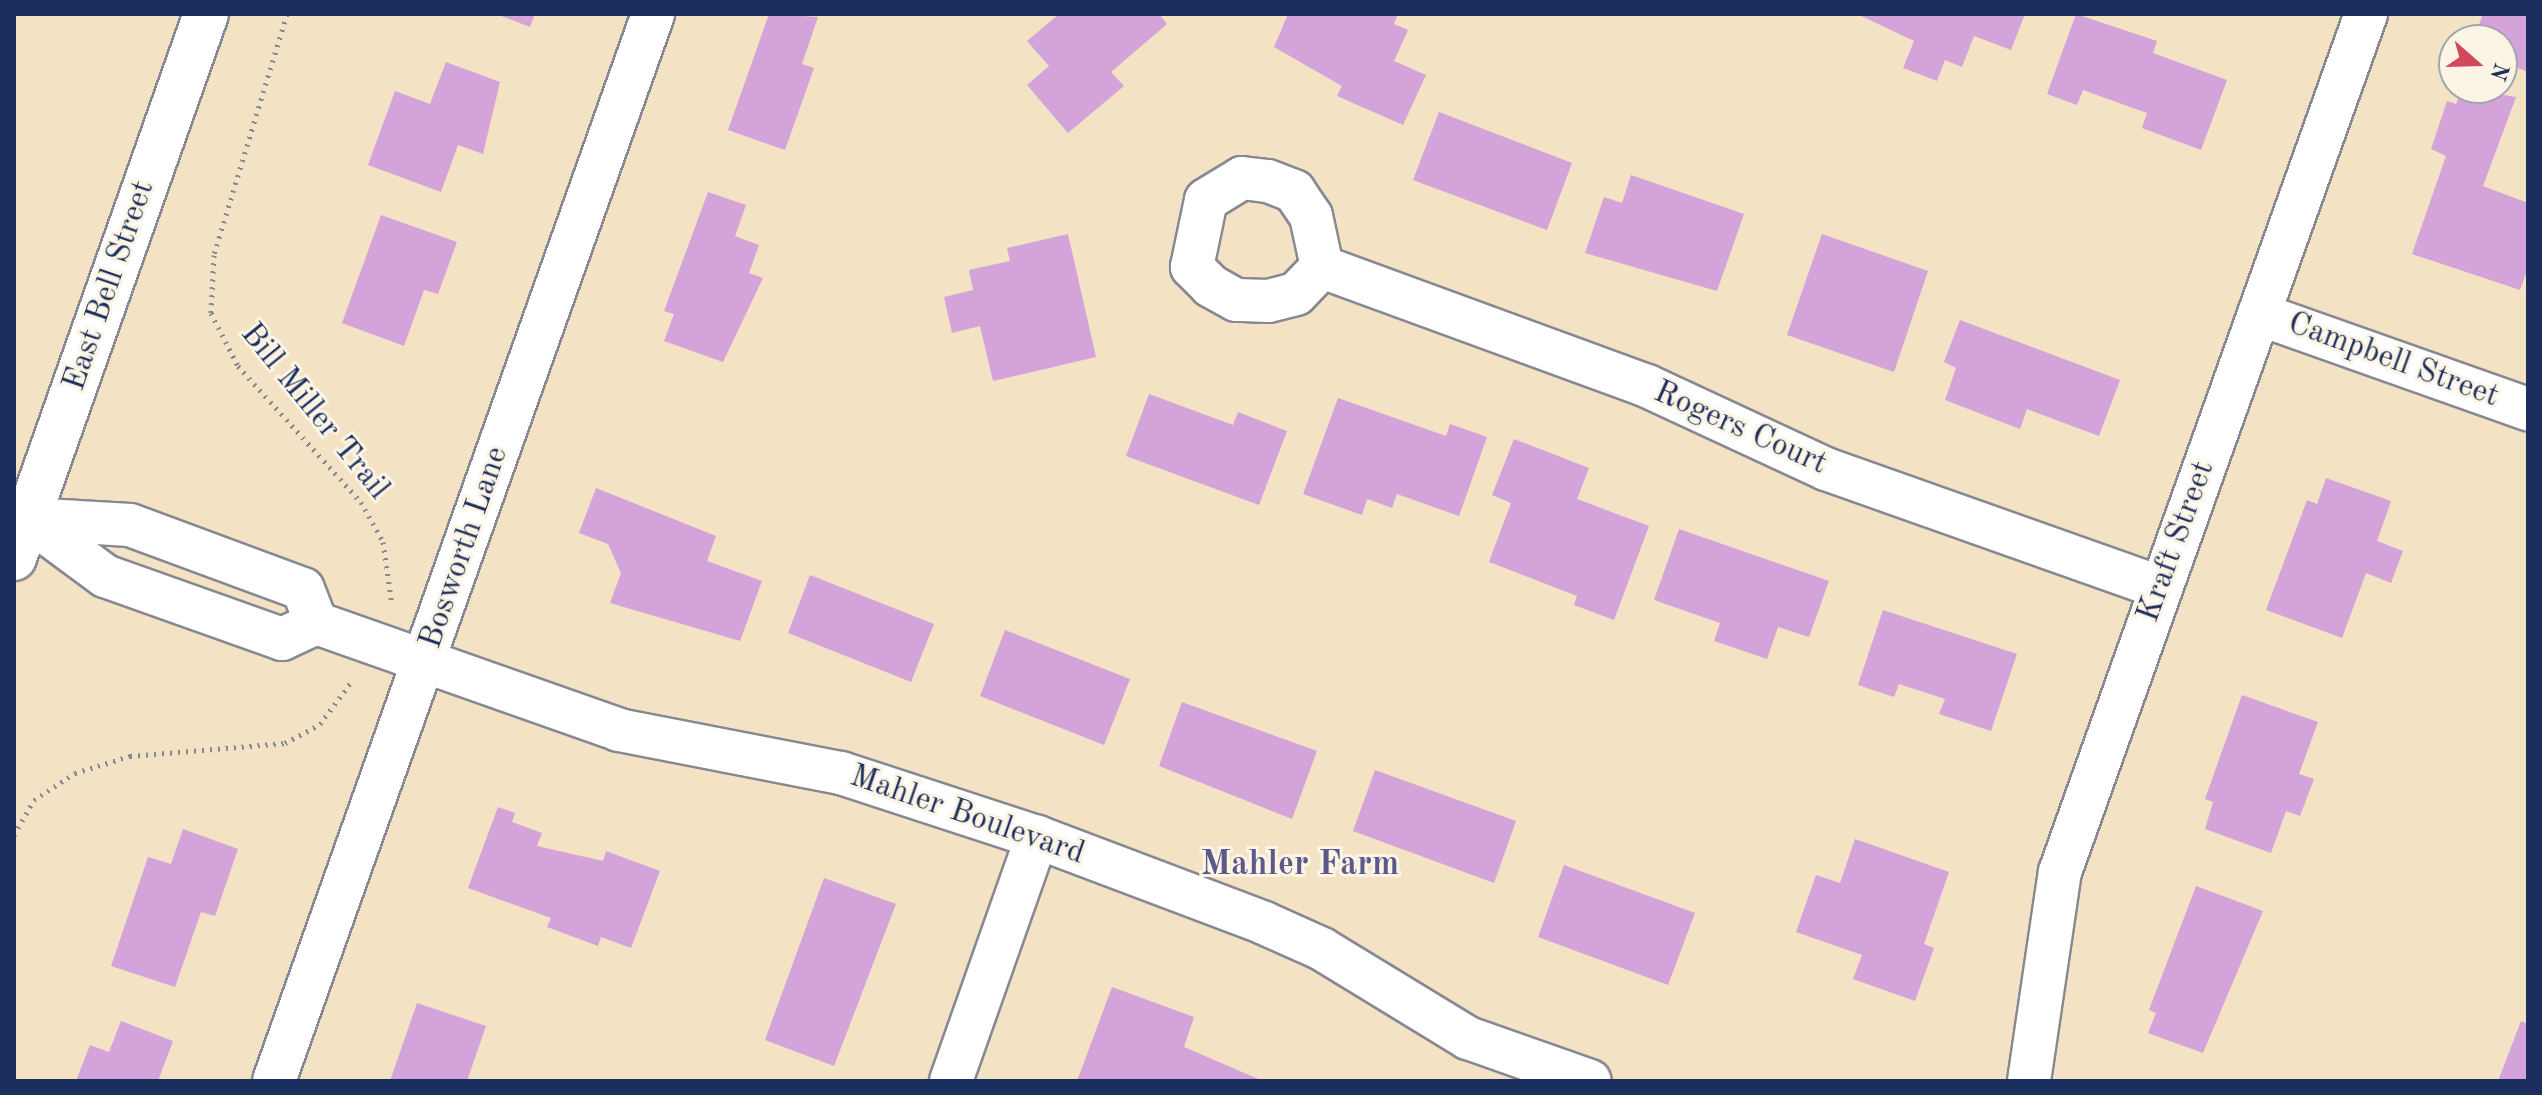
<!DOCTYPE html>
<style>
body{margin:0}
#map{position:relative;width:2542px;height:1095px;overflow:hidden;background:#f3e2c4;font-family:"Old Standard TT",serif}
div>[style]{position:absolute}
.building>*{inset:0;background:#d4a3da}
.path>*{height:5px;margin-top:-2.5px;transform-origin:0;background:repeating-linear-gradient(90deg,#878891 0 2px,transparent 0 8px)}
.roads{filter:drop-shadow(2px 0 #878891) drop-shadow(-2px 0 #878891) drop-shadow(0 2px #878891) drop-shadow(0 -2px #878891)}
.minor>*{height:42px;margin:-21px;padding:0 21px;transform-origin:21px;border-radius:21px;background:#fff}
.secondary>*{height:44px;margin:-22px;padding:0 22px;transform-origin:22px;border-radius:22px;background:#fff}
span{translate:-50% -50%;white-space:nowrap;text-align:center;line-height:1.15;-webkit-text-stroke:6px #fcf5e5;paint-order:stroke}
.street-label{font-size:32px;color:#1b2f5e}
.neighbourhood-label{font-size:34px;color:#5c5889;font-weight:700}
.frame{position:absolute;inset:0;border:16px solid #1b2f5e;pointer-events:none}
.north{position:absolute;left:2438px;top:24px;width:80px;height:80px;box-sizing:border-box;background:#fcf5e5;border:2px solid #a2a6af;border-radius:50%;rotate:110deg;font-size:22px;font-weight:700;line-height:32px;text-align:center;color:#1b2f5e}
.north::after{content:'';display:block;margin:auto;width:28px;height:36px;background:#d1495b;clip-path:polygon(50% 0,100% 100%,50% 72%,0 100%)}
</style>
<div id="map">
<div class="building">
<i style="clip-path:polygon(496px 14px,535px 14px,530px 27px)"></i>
<i style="clip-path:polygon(769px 14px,818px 17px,802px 64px,814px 68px,785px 150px,728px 130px)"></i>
<i style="clip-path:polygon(1059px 14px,1159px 14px,1167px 24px,1111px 72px,1124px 86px,1068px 133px,1027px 85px,1049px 66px,1027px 41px)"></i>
<i style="clip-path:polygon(1288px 14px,1398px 14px,1394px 24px,1408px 30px,1394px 61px,1426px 75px,1403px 125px,1337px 96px,1342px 86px,1274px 47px)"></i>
<i style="clip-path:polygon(1857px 14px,2025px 14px,2011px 50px,1974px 36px,1962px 67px,1945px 60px,1937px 81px,1903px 68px,1914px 41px)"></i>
<i style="clip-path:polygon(2076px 14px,2157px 41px,2153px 53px,2227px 80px,2201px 150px,2142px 128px,2147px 113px,2083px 90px,2077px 105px,2047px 94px)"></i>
<i style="clip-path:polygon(2483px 14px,2528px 14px,2528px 72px,2502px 62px,2502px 40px,2473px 40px)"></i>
<i style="clip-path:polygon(446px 62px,500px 82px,483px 154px,458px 145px,441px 192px,368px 165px,395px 91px,430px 104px)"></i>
<i style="clip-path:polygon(2462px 88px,2516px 97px,2483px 186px,2528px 203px,2528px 268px,2520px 290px,2412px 254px,2446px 156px,2431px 149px,2447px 101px,2456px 104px)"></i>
<i style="clip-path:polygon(1439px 112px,1572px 163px,1547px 230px,1413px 180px)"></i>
<i style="clip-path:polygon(1631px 175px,1744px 214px,1717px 291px,1585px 253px,1604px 197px,1622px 203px)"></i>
<i style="clip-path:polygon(708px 192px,746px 205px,735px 236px,759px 245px,749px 273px,763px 278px,723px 362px,664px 341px,674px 314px,664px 311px)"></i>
<i style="clip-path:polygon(381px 215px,457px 242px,438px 294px,424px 290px,404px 346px,342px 323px)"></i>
<i style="clip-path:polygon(1068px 234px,1096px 357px,993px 381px,980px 326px,952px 333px,944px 297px,973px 290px,969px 270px,1010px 261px,1007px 248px)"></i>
<i style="clip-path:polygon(1822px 234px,1928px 271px,1894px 372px,1787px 335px)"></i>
<i style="clip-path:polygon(1960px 320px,2120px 380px,2099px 436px,2027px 409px,2020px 429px,1945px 400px,1956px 368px,1944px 362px)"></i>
<i style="clip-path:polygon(1149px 394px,1233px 425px,1238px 412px,1287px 431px,1259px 505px,1126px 456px)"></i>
<i style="clip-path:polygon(1338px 398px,1446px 436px,1450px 424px,1487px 437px,1459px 516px,1397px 494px,1392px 508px,1367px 499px,1362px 515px,1303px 494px)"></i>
<i style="clip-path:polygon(1514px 439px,1589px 468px,1577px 499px,1649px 526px,1614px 620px,1574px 605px,1577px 596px,1489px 562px,1511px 503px,1492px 495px)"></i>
<i style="clip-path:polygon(2326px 478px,2391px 501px,2377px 541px,2403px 551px,2391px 583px,2366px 573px,2342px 638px,2266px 610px,2307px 500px,2317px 504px)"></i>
<i style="clip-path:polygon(596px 488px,716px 536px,707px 561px,762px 581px,740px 641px,610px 603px,621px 573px,608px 544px,579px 533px)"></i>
<i style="clip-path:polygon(1679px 529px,1829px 581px,1809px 637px,1778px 627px,1767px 659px,1714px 641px,1720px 623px,1654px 600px)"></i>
<i style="clip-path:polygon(810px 575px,934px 624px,911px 682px,788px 633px)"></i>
<i style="clip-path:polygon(1883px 610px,2017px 654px,1991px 731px,1939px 714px,1945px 699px,1899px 684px,1894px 697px,1858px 685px)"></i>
<i style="clip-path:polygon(1005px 630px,1130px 679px,1104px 745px,980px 696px)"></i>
<i style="clip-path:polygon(2242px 695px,2318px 722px,2299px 774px,2314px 779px,2300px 816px,2286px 811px,2271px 853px,2205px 829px,2213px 802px,2205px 799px)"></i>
<i style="clip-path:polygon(1182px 702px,1317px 751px,1292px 819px,1159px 766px)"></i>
<i style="clip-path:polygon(1375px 770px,1516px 821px,1494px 883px,1353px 831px)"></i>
<i style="clip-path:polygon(498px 807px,515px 813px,512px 822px,542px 833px,537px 846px,603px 861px,606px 851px,660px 871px,631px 948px,601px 937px,598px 946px,547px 927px,551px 918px,468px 888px)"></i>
<i style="clip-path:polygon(183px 829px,238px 849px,215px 916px,201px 912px,175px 987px,111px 966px,148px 857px,171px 864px)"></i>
<i style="clip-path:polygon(1855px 839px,1949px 872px,1924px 944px,1934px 948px,1915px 1001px,1853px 979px,1862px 955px,1796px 932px,1816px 875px,1840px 883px)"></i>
<i style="clip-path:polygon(1564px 865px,1695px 913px,1668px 985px,1538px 937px)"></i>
<i style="clip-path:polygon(824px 878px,896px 904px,834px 1066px,765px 1040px)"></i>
<i style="clip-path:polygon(2196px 886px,2263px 911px,2203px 1053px,2148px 1033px,2156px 1013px,2149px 1010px)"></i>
<i style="clip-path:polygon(1112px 987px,1194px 1017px,1184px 1047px,1263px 1081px,1077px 1081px)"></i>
<i style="clip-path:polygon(417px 1003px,486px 1026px,467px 1081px,390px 1081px)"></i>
<i style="clip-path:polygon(121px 1021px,173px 1041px,158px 1081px,76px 1081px,90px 1045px,109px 1052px)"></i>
<i style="clip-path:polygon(2521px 1021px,2528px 1024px,2528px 1081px,2498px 1081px)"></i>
</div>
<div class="path">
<i style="left:287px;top:14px;width:252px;rotate:106.9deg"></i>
<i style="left:214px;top:255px;width:58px;rotate:93deg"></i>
<i style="left:211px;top:313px;width:59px;rotate:63deg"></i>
<i style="left:238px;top:366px;width:183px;rotate:47.9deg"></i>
<i style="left:361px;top:502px;width:46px;rotate:61.2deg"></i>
<i style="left:383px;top:542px;width:64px;rotate:81.9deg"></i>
<i style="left:14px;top:835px;width:40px;rotate:-60.3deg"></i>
<i style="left:34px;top:800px;width:49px;rotate:-33.4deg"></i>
<i style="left:75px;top:773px;width:58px;rotate:-17.2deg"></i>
<i style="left:130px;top:756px;width:156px;rotate:-4.8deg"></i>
<i style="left:285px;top:743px;width:40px;rotate:-28deg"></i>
<i style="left:320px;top:724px;width:54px;rotate:-53.3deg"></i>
</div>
<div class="roads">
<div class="minor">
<i style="left:1322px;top:267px;width:37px;rotate:134deg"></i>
<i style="left:1296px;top:294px;width:29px;rotate:166deg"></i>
<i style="left:1268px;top:301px;width:32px;rotate:-178deg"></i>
<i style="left:1236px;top:300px;width:29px;rotate:-151deg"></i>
<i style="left:1211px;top:286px;width:27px;rotate:-135deg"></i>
<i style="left:1192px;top:267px;width:68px;rotate:-78.2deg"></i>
<i style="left:1206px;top:200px;width:42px;rotate:-31.4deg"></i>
<i style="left:1242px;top:178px;width:26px;rotate:7deg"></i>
<i style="left:1268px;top:181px;width:28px;rotate:21deg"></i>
<i style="left:1294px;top:191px;width:30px;rotate:56deg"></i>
<i style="left:1311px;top:216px;width:52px;rotate:77.8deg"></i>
<i style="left:1322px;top:267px;width:346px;rotate:20.1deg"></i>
<i style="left:1647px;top:386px;width:197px;rotate:24.9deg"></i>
<i style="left:1826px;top:469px;width:354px;rotate:19.5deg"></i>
<i style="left:2259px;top:314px;width:285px;rotate:19.5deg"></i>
<i style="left:28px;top:519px;width:96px;rotate:36.5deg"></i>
<i style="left:105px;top:576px;width:188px;rotate:19.6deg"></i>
<i style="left:282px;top:639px;width:38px;rotate:-25deg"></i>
<i style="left:316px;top:623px;width:321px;rotate:19.4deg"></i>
<i style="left:619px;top:730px;width:226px;rotate:11deg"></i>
<i style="left:841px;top:773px;width:206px;rotate:18.1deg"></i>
<i style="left:1037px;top:837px;width:243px;rotate:20.7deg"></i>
<i style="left:1264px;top:923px;width:64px;rotate:24.1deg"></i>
<i style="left:1322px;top:949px;width:171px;rotate:31.4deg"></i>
<i style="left:1468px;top:1038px;width:129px;rotate:19.4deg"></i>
<i style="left:28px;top:519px;width:102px;rotate:3.4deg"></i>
<i style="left:130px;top:525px;width:184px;rotate:20.3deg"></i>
<i style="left:303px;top:589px;width:36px;rotate:69deg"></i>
<i style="left:274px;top:1081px;width:1132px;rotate:-70.44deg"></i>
<i style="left:951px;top:1081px;width:259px;rotate:-70.6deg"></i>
<i style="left:2029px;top:1081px;width:211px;rotate:-81.6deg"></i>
<i style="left:2060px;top:872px;width:911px;rotate:-70.37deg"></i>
</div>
<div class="secondary">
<i style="left:14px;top:558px;width:577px;rotate:-70.56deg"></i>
</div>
</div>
<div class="street-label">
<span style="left:110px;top:286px;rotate:-71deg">East Bell Street</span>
<span style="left:2393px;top:361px;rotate:20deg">Campbell Street</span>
<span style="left:314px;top:412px;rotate:51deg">Bill Miller Trail</span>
<span style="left:1740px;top:429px;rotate:24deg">Rogers Court</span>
<span style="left:2177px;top:542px;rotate:-70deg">Kraft Street</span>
<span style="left:465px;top:548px;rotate:-71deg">Bosworth Lane</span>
<span style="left:967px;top:816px;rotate:19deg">Mahler Boulevard</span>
</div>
<div class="neighbourhood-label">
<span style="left:1300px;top:866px">Mahler Farm</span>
</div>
<div class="frame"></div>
<div class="north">N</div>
</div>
